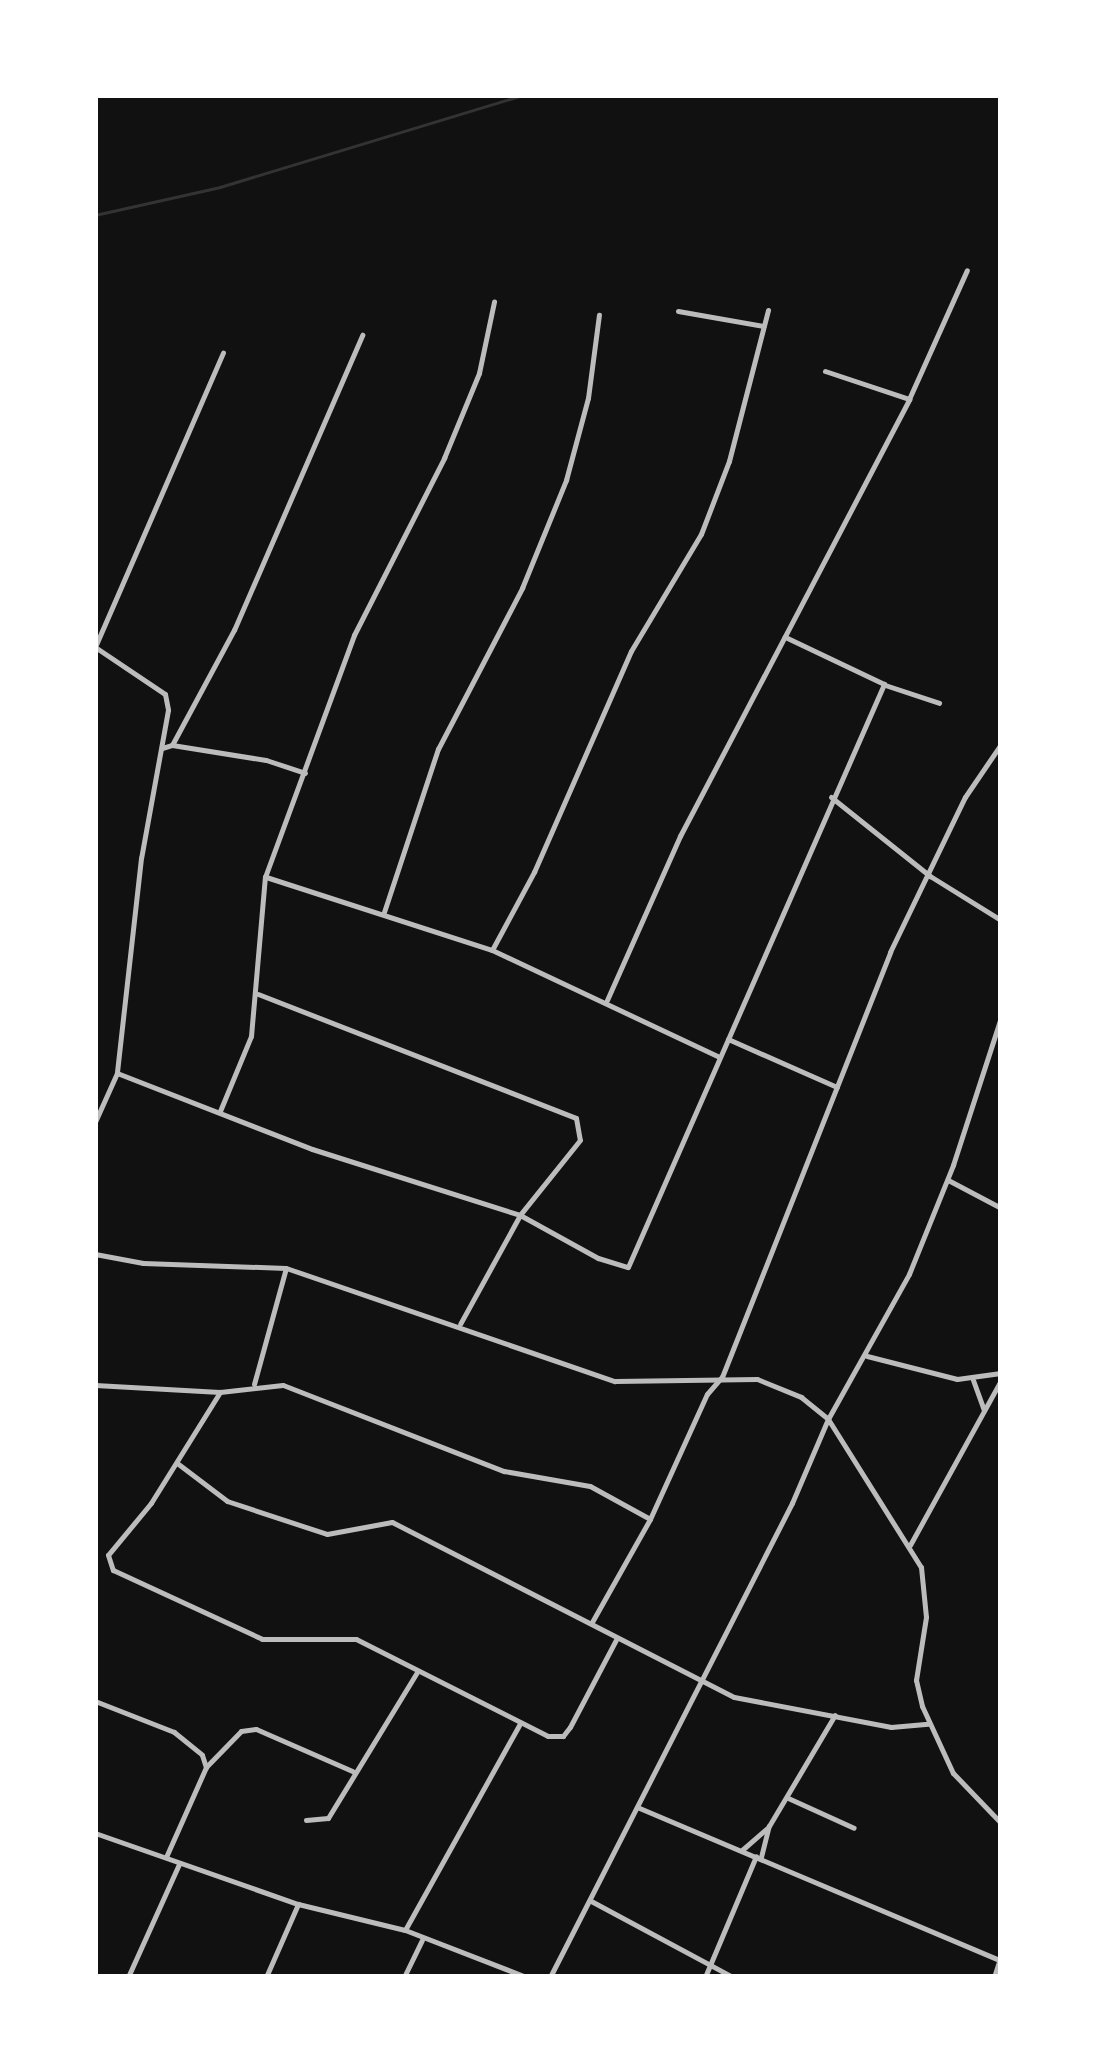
<!DOCTYPE html>
<style>
body{margin:0}
#map{position:relative;width:1096px;height:2072px;overflow:hidden;background:#111;font-family:Montserrat,sans-serif}
div>[style]{position:absolute}
.stream>*{height:2.5px;margin:-1.25px;padding:0 1.25px;transform-origin:1.25px;border-radius:1.25px;background:#333}
.minor>*{height:5px;margin:-2.5px;padding:0 2.5px;transform-origin:2.5px;border-radius:2.5px;background:#bcbcbc}
span{translate:-50% -50%;white-space:nowrap;text-align:center;line-height:1.15;-webkit-text-stroke:8px #fff;paint-order:stroke}
.frame{position:absolute;inset:0;border:98px solid #fff;pointer-events:none}
</style>
<div id="map">
<div class="stream">
<i style="left:95px;top:215px;width:128px;rotate:-12.6deg"></i>
<i style="left:220px;top:187px;width:316px;rotate:-16.9deg"></i>
</div>
<div class="minor">
<i style="left:678px;top:311px;width:87px;rotate:9.9deg"></i>
<i style="left:825px;top:371px;width:89px;rotate:18.4deg"></i>
<i style="left:95px;top:647px;width:84px;rotate:33.9deg"></i>
<i style="left:165px;top:694px;width:16px;rotate:79deg"></i>
<i style="left:168px;top:710px;width:150px;rotate:100.3deg"></i>
<i style="left:141px;top:858px;width:216px;rotate:96.4deg"></i>
<i style="left:117px;top:1073px;width:54px;rotate:114.2deg"></i>
<i style="left:95px;top:647px;width:321px;rotate:-66.5deg"></i>
<i style="left:885px;top:685px;width:57px;rotate:18.4deg"></i>
<i style="left:172px;top:745px;width:95px;rotate:9.1deg"></i>
<i style="left:266px;top:760px;width:41px;rotate:18.4deg"></i>
<i style="left:162px;top:748px;width:10px;rotate:-17deg"></i>
<i style="left:172px;top:745px;width:131px;rotate:-61.7deg"></i>
<i style="left:234px;top:630px;width:322px;rotate:-66.5deg"></i>
<i style="left:831px;top:797px;width:127px;rotate:38.6deg"></i>
<i style="left:930px;top:876px;width:84px;rotate:31.8deg"></i>
<i style="left:266px;top:877px;width:237px;rotate:17.9deg"></i>
<i style="left:492px;top:950px;width:249px;rotate:25.2deg"></i>
<i style="left:384px;top:912px;width:172px;rotate:-71.7deg"></i>
<i style="left:438px;top:749px;width:182px;rotate:-62.4deg"></i>
<i style="left:522px;top:588px;width:117px;rotate:-67.8deg"></i>
<i style="left:566px;top:480px;width:85px;rotate:-75deg"></i>
<i style="left:588px;top:398px;width:84px;rotate:-82.5deg"></i>
<i style="left:492px;top:950px;width:89px;rotate:-61.7deg"></i>
<i style="left:534px;top:872px;width:241px;rotate:-66.3deg"></i>
<i style="left:631px;top:651px;width:136px;rotate:-59.1deg"></i>
<i style="left:701px;top:534px;width:78px;rotate:-69deg"></i>
<i style="left:729px;top:461px;width:156px;rotate:-75.5deg"></i>
<i style="left:258px;top:994px;width:341px;rotate:21.3deg"></i>
<i style="left:576px;top:1118px;width:22px;rotate:80deg"></i>
<i style="left:580px;top:1140px;width:96px;rotate:128.7deg"></i>
<i style="left:520px;top:1215px;width:124px;rotate:118.8deg"></i>
<i style="left:607px;top:1000px;width:180px;rotate:-66deg"></i>
<i style="left:680px;top:836px;width:493px;rotate:-62.3deg"></i>
<i style="left:909px;top:399px;width:141px;rotate:-65.8deg"></i>
<i style="left:728px;top:1039px;width:119px;rotate:23.8deg"></i>
<i style="left:117px;top:1073px;width:209px;rotate:21.3deg"></i>
<i style="left:312px;top:1149px;width:218px;rotate:17.6deg"></i>
<i style="left:520px;top:1215px;width:89px;rotate:28.9deg"></i>
<i style="left:598px;top:1258px;width:31px;rotate:17deg"></i>
<i style="left:628px;top:1267px;width:637px;rotate:-66.29deg"></i>
<i style="left:884px;top:684px;width:110px;rotate:-154.6deg"></i>
<i style="left:220px;top:1111px;width:81px;rotate:-67.5deg"></i>
<i style="left:251px;top:1036px;width:160px;rotate:-85deg"></i>
<i style="left:265px;top:877px;width:258px;rotate:-69.8deg"></i>
<i style="left:354px;top:635px;width:199px;rotate:-63deg"></i>
<i style="left:444px;top:458px;width:92px;rotate:-67.6deg"></i>
<i style="left:479px;top:373px;width:73px;rotate:-78.1deg"></i>
<i style="left:948px;top:1180px;width:60px;rotate:27.8deg"></i>
<i style="left:95px;top:1254px;width:49px;rotate:10.6deg"></i>
<i style="left:143px;top:1263px;width:143px;rotate:2deg"></i>
<i style="left:286px;top:1268px;width:348px;rotate:19deg"></i>
<i style="left:615px;top:1381px;width:142px;rotate:-0.8deg"></i>
<i style="left:757px;top:1379px;width:48px;rotate:22.2deg"></i>
<i style="left:801px;top:1397px;width:35px;rotate:39deg"></i>
<i style="left:828px;top:1419px;width:175px;rotate:57.9deg"></i>
<i style="left:921px;top:1567px;width:50px;rotate:84.3deg"></i>
<i style="left:926px;top:1617px;width:64px;rotate:99deg"></i>
<i style="left:916px;top:1680px;width:27px;rotate:77deg"></i>
<i style="left:922px;top:1706px;width:74px;rotate:65.2deg"></i>
<i style="left:953px;top:1773px;width:69px;rotate:46.2deg"></i>
<i style="left:867px;top:1356px;width:93px;rotate:14.3deg"></i>
<i style="left:957px;top:1379px;width:44px;rotate:-7.8deg"></i>
<i style="left:973px;top:1380px;width:32px;rotate:70deg"></i>
<i style="left:254px;top:1384px;width:120px;rotate:-74.6deg"></i>
<i style="left:95px;top:1385px;width:125px;rotate:3.2deg"></i>
<i style="left:220px;top:1392px;width:63px;rotate:-6.3deg"></i>
<i style="left:283px;top:1385px;width:237px;rotate:21.3deg"></i>
<i style="left:504px;top:1471px;width:87px;rotate:9.9deg"></i>
<i style="left:590px;top:1486px;width:68px;rotate:28.8deg"></i>
<i style="left:220px;top:1392px;width:131px;rotate:121.9deg"></i>
<i style="left:151px;top:1503px;width:67px;rotate:129.6deg"></i>
<i style="left:108px;top:1555px;width:16px;rotate:72deg"></i>
<i style="left:113px;top:1570px;width:164px;rotate:24.8deg"></i>
<i style="left:262px;top:1639px;width:94px"></i>
<i style="left:356px;top:1639px;width:215px;rotate:26.8deg"></i>
<i style="left:548px;top:1736px;width:15px"></i>
<i style="left:563px;top:1736px;width:11px;rotate:-52deg"></i>
<i style="left:570px;top:1727px;width:101px;rotate:-62.2deg"></i>
<i style="left:177px;top:1463px;width:63px;rotate:37.2deg"></i>
<i style="left:227px;top:1501px;width:105px;rotate:18.3deg"></i>
<i style="left:327px;top:1534px;width:66px;rotate:-10.5deg"></i>
<i style="left:392px;top:1522px;width:384px;rotate:27.1deg"></i>
<i style="left:734px;top:1697px;width:160px;rotate:10.8deg"></i>
<i style="left:891px;top:1727px;width:37px;rotate:-5deg"></i>
<i style="left:910px;top:1545px;width:188px;rotate:-61.1deg"></i>
<i style="left:592px;top:1622px;width:118px;rotate:-60.6deg"></i>
<i style="left:650px;top:1519px;width:137px;rotate:-65.5deg"></i>
<i style="left:707px;top:1394px;width:23px;rotate:-49deg"></i>
<i style="left:722px;top:1377px;width:457px;rotate:-68.4deg"></i>
<i style="left:890px;top:952px;width:172px;rotate:-64.2deg"></i>
<i style="left:965px;top:797px;width:64px;rotate:-55.8deg"></i>
<i style="left:95px;top:1701px;width:85px;rotate:21.4deg"></i>
<i style="left:174px;top:1732px;width:36px;rotate:39deg"></i>
<i style="left:202px;top:1755px;width:13px;rotate:72deg"></i>
<i style="left:788px;top:1798px;width:72px;rotate:24.4deg"></i>
<i style="left:637px;top:1807px;width:393px;rotate:22.9deg"></i>
<i style="left:306px;top:1820px;width:22px;rotate:-5deg"></i>
<i style="left:328px;top:1818px;width:171px;rotate:-58.6deg"></i>
<i style="left:95px;top:1833px;width:215px;rotate:19.3deg"></i>
<i style="left:298px;top:1904px;width:110px;rotate:13.7deg"></i>
<i style="left:405px;top:1930px;width:130px;rotate:21.2deg"></i>
<i style="left:742px;top:1850px;width:33px;rotate:-41deg"></i>
<i style="left:166px;top:1857px;width:98px;rotate:-66deg"></i>
<i style="left:206px;top:1767px;width:50px;rotate:-45.8deg"></i>
<i style="left:241px;top:1731px;width:15px;rotate:-8deg"></i>
<i style="left:256px;top:1729px;width:105px;rotate:23.6deg"></i>
<i style="left:761px;top:1857px;width:32px;rotate:-76deg"></i>
<i style="left:769px;top:1826px;width:129px;rotate:-59.3deg"></i>
<i style="left:591px;top:1901px;width:161px;rotate:28.2deg"></i>
<i style="left:405px;top:1930px;width:235px;rotate:-60.9deg"></i>
<i style="left:128px;top:1977px;width:124px;rotate:-65.7deg"></i>
<i style="left:266px;top:1977px;width:80px;rotate:-66.3deg"></i>
<i style="left:404px;top:1977px;width:41px;rotate:-64.1deg"></i>
<i style="left:550px;top:1977px;width:532px;rotate:-62.95deg"></i>
<i style="left:792px;top:1503px;width:91px;rotate:-66.8deg"></i>
<i style="left:828px;top:1419px;width:166px;rotate:-60.8deg"></i>
<i style="left:909px;top:1274px;width:118px;rotate:-68deg"></i>
<i style="left:953px;top:1165px;width:156px;rotate:-72deg"></i>
<i style="left:705px;top:1977px;width:131px;rotate:-67.1deg"></i>
<i style="left:994px;top:1977px;width:23px;rotate:-72deg"></i>
</div>
<div class="frame"></div>
</div>
